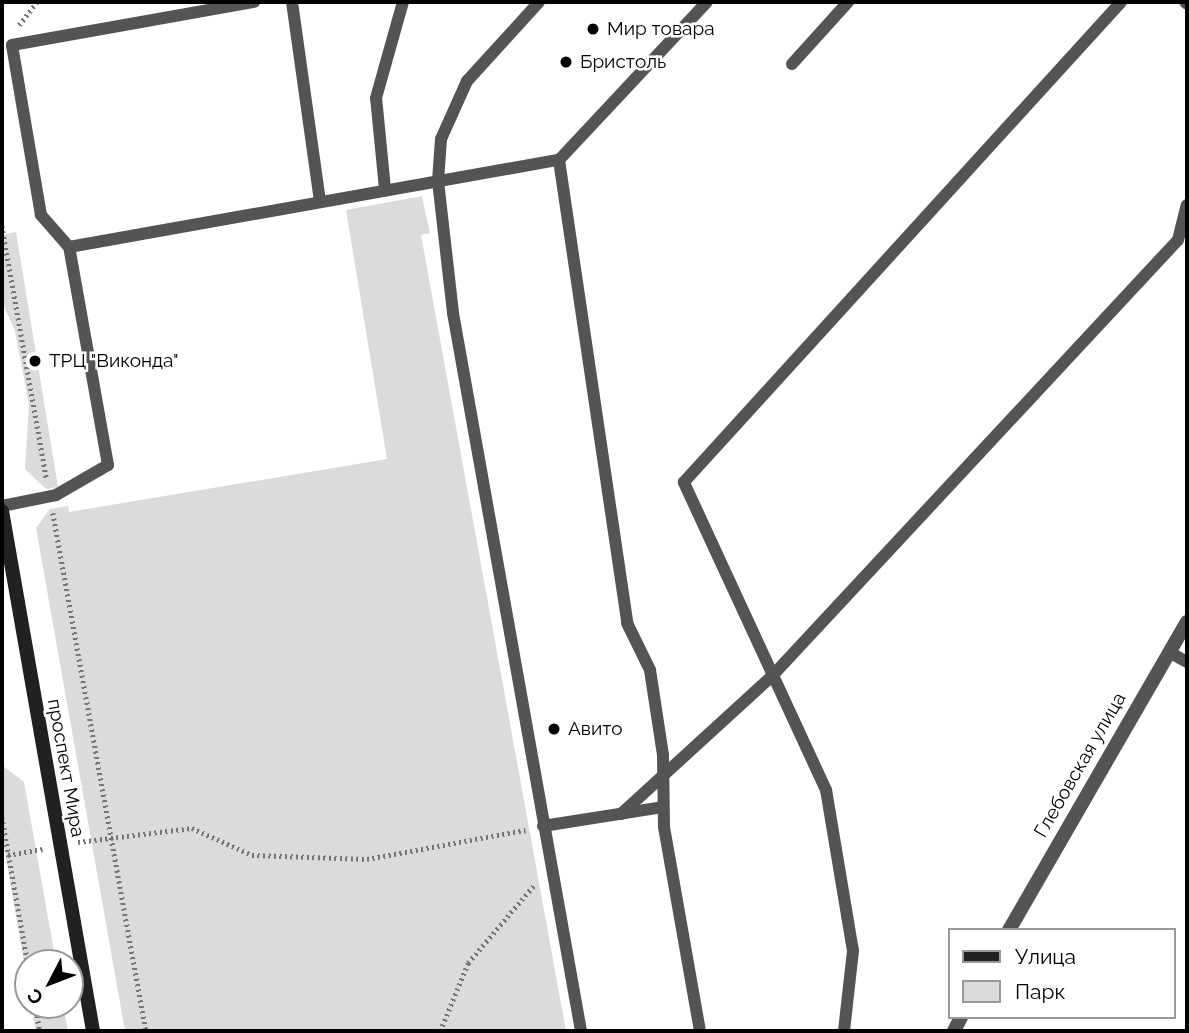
<!DOCTYPE html>
<meta charset="utf-8">
<style>
body{margin:0}
#map{position:relative;width:1189px;height:1033px;overflow:hidden;background:#fff;font-family:Raleway,sans-serif}
div>[style]{position:absolute}
.green>*{inset:0;background:#dbdbdb}
.path>*{height:4.5px;margin-top:-2.25px;transform-origin:0;background:repeating-linear-gradient(90deg,#767676 0 2px,transparent 0 5.5px)}
.service>*{height:12px;margin:-6px;padding:0 6px;transform-origin:6px;border-radius:6px;background:#545454}
.minor>*{height:14px;margin:-7px;padding:0 7px;transform-origin:7px;border-radius:7px;background:#545454}
.secondary>*{height:14px;margin:-7px;padding:0 7px;transform-origin:7px;border-radius:7px;background:#212121}
.dots>*{width:19px;height:19px;translate:-50% -50%;box-sizing:border-box;border:4px solid #fff;border-radius:50%}
span{translate:-50% -50%;white-space:nowrap;text-align:center;line-height:1.15;-webkit-text-stroke:5px #fff;paint-order:stroke}
.poi-label{font-size:19px;color:#000}
.left{translate:0 -50%;text-align:left}
.street-label{font-size:19px;color:#000}
.frame{position:absolute;inset:0;border:4px solid #000;pointer-events:none}
.legend{position:absolute;left:948px;top:928px;width:228px;height:91px;box-sizing:border-box;background:#fff;border:2px solid #999;margin:0;padding:9px 12px;list-style:none;font-size:21px;color:#000}
.legend li{display:flex;align-items:center;gap:14px;height:35px}
.legend b{width:35px;border:2px solid #999}
.north{position:absolute;left:14px;top:949px;width:70px;height:70px;box-sizing:border-box;background:#fff;border:2px solid #999;border-radius:50%;rotate:228deg;font-size:19px;font-weight:700;line-height:28px;text-align:center;color:#000}
.north::after{content:'';display:block;margin:auto;width:24px;height:32px;background:#000;clip-path:polygon(50% 0,100% 100%,50% 72%,0 100%)}
</style>
<div id="map">
<div class="green">
<i style="clip-path:polygon(422px 196px,430px 233px,421px 235px,566px 1031px,125px 1031px,36px 528px,50px 509px,68px 506px,69px 512px,387px 459px,346px 210px)"></i>
<i style="clip-path:polygon(16px 232px,58px 487px,46px 489px,25px 469px,29px 405px,15px 331px,2px 302px,2px 235px)"></i>
<i style="clip-path:polygon(2px 765px,24px 782px,56px 963px,28px 963px,28px 985px,2px 835px)"></i>
<i style="clip-path:polygon(31px 1005px,63px 1005px,68px 1031px,36px 1031px)"></i>
</div>
<div class="path">
<i style="left:19px;top:25px;width:29px;rotate:-52deg"></i>
<i style="left:2px;top:226px;width:258px;rotate:80deg"></i>
<i style="left:53px;top:513px;width:526px;rotate:79.82deg"></i>
<i style="left:2px;top:817px;width:149px;rotate:80deg"></i>
<i style="left:78px;top:842px;width:115px;rotate:-7deg"></i>
<i style="left:192px;top:828px;width:66px;rotate:24.2deg"></i>
<i style="left:252px;top:855px;width:115px;rotate:2deg"></i>
<i style="left:367px;top:859px;width:161px;rotate:-10.4deg"></i>
<i style="left:8px;top:855px;width:35px;rotate:-10deg"></i>
<i style="left:35px;top:1005px;width:26px;rotate:79deg"></i>
<i style="left:440px;top:1031px;width:74px;rotate:-67.6deg"></i>
<i style="left:468px;top:963px;width:104px;rotate:-49.7deg"></i>
</div>
<div class="service">
<i style="left:292px;top:2px;width:201px;rotate:82deg"></i>
<i style="left:539px;top:2px;width:107px;rotate:132.3deg"></i>
<i style="left:467px;top:81px;width:64px;rotate:114.1deg"></i>
<i style="left:441px;top:139px;width:42px;rotate:94.1deg"></i>
<i style="left:438px;top:181px;width:133px;rotate:83.5deg"></i>
<i style="left:453px;top:313px;width:729px;rotate:79.89deg"></i>
<i style="left:1185px;top:2px;width:3px;rotate:45deg"></i>
<i style="left:792px;top:64px;width:84px;rotate:-47.9deg"></i>
<i style="left:559px;top:160px;width:468px;rotate:81.6deg"></i>
<i style="left:627px;top:623px;width:52px;rotate:63.9deg"></i>
<i style="left:650px;top:670px;width:86px;rotate:81.3deg"></i>
<i style="left:663px;top:755px;width:72px;rotate:89.2deg"></i>
<i style="left:664px;top:827px;width:207px;rotate:80deg"></i>
<i style="left:385px;top:189px;width:91px;rotate:-95.6deg"></i>
<i style="left:376px;top:98px;width:100px;rotate:-74.3deg"></i>
<i style="left:69px;top:247px;width:498px;rotate:-10.1deg"></i>
<i style="left:559px;top:160px;width:216px;rotate:-46.9deg"></i>
<i style="left:2px;top:506px;width:55px;rotate:-11.5deg"></i>
<i style="left:56px;top:495px;width:60px;rotate:-30deg"></i>
<i style="left:108px;top:465px;width:221px;rotate:-100.1deg"></i>
<i style="left:69px;top:247px;width:43px;rotate:-131.2deg"></i>
<i style="left:41px;top:215px;width:172px;rotate:-99.7deg"></i>
<i style="left:12px;top:45px;width:246px;rotate:-10.1deg"></i>
<i style="left:1169px;top:652px;width:21px;rotate:29deg"></i>
<i style="left:621px;top:814px;width:206px;rotate:-42.4deg"></i>
<i style="left:773px;top:675px;width:594px;rotate:-47.05deg"></i>
<i style="left:1178px;top:240px;width:36px;rotate:-76deg"></i>
<i style="left:543px;top:826px;width:121px;rotate:-9deg"></i>
<i style="left:844px;top:1031px;width:81px;rotate:-83.6deg"></i>
<i style="left:853px;top:951px;width:163px;rotate:-99.5deg"></i>
<i style="left:826px;top:790px;width:339px;rotate:-114.8deg"></i>
<i style="left:684px;top:482px;width:649px;rotate:-47.68deg"></i>
</div>
<div class="minor">
<i style="left:1009px;top:930px;width:356px;rotate:-60deg"></i>
<i style="left:954px;top:1031px;width:16px;rotate:-63deg"></i>
</div>
<div class="secondary">
<i style="left:2px;top:511px;width:528px;rotate:80.07deg"></i>
</div>
<div class="dots">
<i style="left:593px;top:29px;background:#000"></i>
<i style="left:566px;top:62px;background:#000"></i>
<i style="left:35px;top:361px;background:#000"></i>
<i style="left:554px;top:729px;background:#000"></i>
</div>
<div class="poi-label">
<span class="left" style="left:607px;top:29px">Мир товара</span>
<span class="left" style="left:580px;top:62px">Бристоль</span>
<span class="left" style="left:49px;top:361px">ТРЦ "Виконда"</span>
<span class="left" style="left:568px;top:729px">Авито</span>
</div>
<div class="street-label">
<span style="left:1080px;top:765px;rotate:-60deg">Глебовская улица</span>
<span style="left:66px;top:768px;rotate:80deg">проспект Мира</span>
</div>
<div class="frame"></div>
<ul class="legend">
<li><b style="height:9px;background:#212121"></b>Улица</li>
<li><b style="height:19px;background:#dbdbdb"></b>Парк</li>
</ul>
<div class="north">С</div>
</div>
